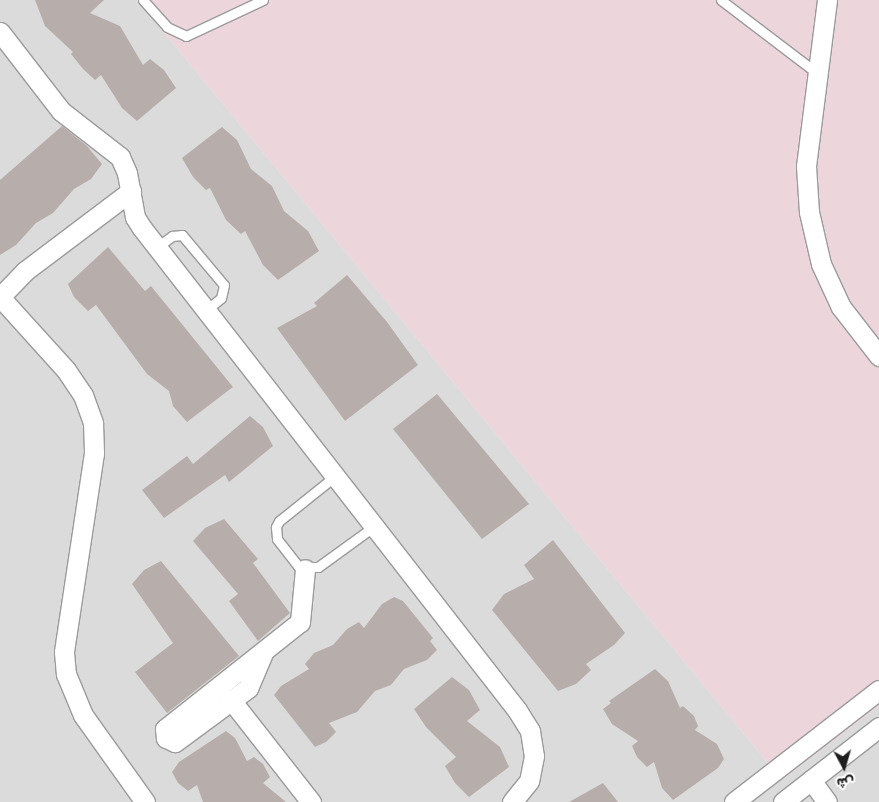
<!DOCTYPE html>
<meta charset="utf-8">
<style>
body{margin:0}
#map{position:relative;width:879px;height:802px;overflow:hidden;background:#eee9e5;font-family:Rubik,"Noto Sans Arabic",sans-serif}
div>[style]{position:absolute}
.residential>*{inset:0;background:#dcdbdb}
.commercial>*{inset:0;background:#edd6db}
.building>*{inset:0;background:#b7aeab}
.roads{filter:drop-shadow(1px 0 #9b9b9b) drop-shadow(-1px 0 #9b9b9b) drop-shadow(0 1px #9b9b9b) drop-shadow(0 -1px #9b9b9b)}
.lane>*{height:9px;margin:-4.5px;padding:0 4.5px;transform-origin:4.5px;border-radius:4.5px;background:#fff}
.street>*{height:19px;margin:-9.5px;padding:0 9.5px;transform-origin:9.5px;border-radius:9.5px;background:#fff}
span{translate:-50% -50%;white-space:nowrap;text-align:center;line-height:1.15;-webkit-text-stroke:4px #fff;paint-order:stroke}
.north{position:absolute;left:819px;top:742px;width:50px;height:50px;-webkit-text-stroke:4px #fff;paint-order:stroke;rotate:174deg;font-size:14px;font-weight:700;line-height:20px;text-align:center;color:#1e1e1e}
.north::after{content:'';display:block;margin:auto;width:18px;height:22px;background:#1e1e1e;clip-path:polygon(50% 0,100% 100%,50% 72%,0 100%)}
</style>
<div id="map">
<div class="residential">
<i style="clip-path:polygon(0 0,137px 0,782px 780px,879px 706px,879px 802px,0 802px)"></i>
</div>
<div class="commercial">
<i style="clip-path:polygon(137px 0,879px 0,879px 706px,782px 780px)"></i>
</div>
<div class="building">
<i style="clip-path:polygon(35px 0,104px 0,90px 13px,120px 26px,143px 65px,150px 59px,164px 70px,176px 88px,137px 121px,122px 108px,101px 75px,95px 80px,83px 69px,71px 54px,73px 52px,45px 26px)"></i>
<i style="clip-path:polygon(62px 126px,87px 146px,102px 164px,91px 179px,74px 189px,53px 213px,36px 223px,16px 245px,0 255px,0 180px)"></i>
<i style="clip-path:polygon(222px 127px,237px 140px,251px 169px,272px 186px,284px 211px,308px 231px,319px 251px,278px 280px,263px 265px,245px 231px,241px 234px,226px 220px,210px 188px,206px 190px,193px 177px,182px 158px)"></i>
<i style="clip-path:polygon(108px 247px,145px 291px,151px 286px,233px 387px,187px 422px,173px 406px,169px 391px,147px 374px,96px 305px,88px 311px,74px 297px,68px 284px)"></i>
<i style="clip-path:polygon(347px 275px,387px 322px,418px 365px,345px 421px,277px 328px,317px 306px,314px 303px)"></i>
<i style="clip-path:polygon(437px 394px,529px 504px,482px 539px,393px 429px)"></i>
<i style="clip-path:polygon(250px 416px,263px 427px,273px 446px,229px 482px,225px 475px,164px 518px,142px 490px,187px 456px,193px 464px)"></i>
<i style="clip-path:polygon(224px 519px,258px 559px,253px 563px,290px 613px,258px 641px,229px 601px,238px 594px,193px 541px,205px 528px)"></i>
<i style="clip-path:polygon(553px 540px,625px 633px,614px 645px,586px 664px,591px 670px,576px 684px,558px 691px,492px 610px,504px 594px,534px 579px,524px 565px)"></i>
<i style="clip-path:polygon(161px 561px,239px 656px,167px 713px,135px 672px,173px 643px,132px 584px,144px 570px)"></i>
<i style="clip-path:polygon(394px 597px,403px 601px,433px 638px,430px 641px,437px 650px,427px 660px,404px 669px,391px 685px,375px 691px,357px 712px,329px 723px,336px 732px,326px 742px,315px 747px,274px 695px,281px 686px,309px 669px,305px 664px,314px 653px,333px 645px,347px 629px,359px 622px,364px 628px,382px 604px)"></i>
<i style="clip-path:polygon(655px 669px,668px 681px,680px 708px,683px 706px,694px 716px,698px 726px,695px 730px,717px 744px,724px 759px,718px 768px,673px 800px,662px 788px,654px 762px,647px 767px,637px 757px,632px 746px,638px 741px,612px 724px,603px 709px,611px 703px,609px 701px)"></i>
<i style="clip-path:polygon(452px 677px,469px 690px,480px 710px,467px 721px,500px 747px,509px 767px,469px 797px,455px 783px,445px 766px,456px 757px,426px 727px,414px 709px)"></i>
<i style="clip-path:polygon(226px 731px,235px 738px,247px 761px,254px 757px,263px 764px,270px 777px,263px 783px,286px 802px,203px 802px,197px 785px,188px 791px,178px 783px,172px 772px,179px 762px)"></i>
<i style="clip-path:polygon(603px 783px,618px 802px,569px 802px)"></i>
</div>
<div class="roads">
<div class="lane">
<i style="left:143px;top:0;width:36px;rotate:48deg"></i>
<i style="left:167px;top:27px;width:21px;rotate:25deg"></i>
<i style="left:186px;top:36px;width:85px;rotate:-25.1deg"></i>
<i style="left:721px;top:0;width:122px;rotate:37.3deg"></i>
<i style="left:157px;top:247px;width:19px;rotate:-36deg"></i>
<i style="left:172px;top:236px;width:10px;rotate:-6deg"></i>
<i style="left:182px;top:235px;width:65px;rotate:50deg"></i>
<i style="left:224px;top:285px;width:13px;rotate:103deg"></i>
<i style="left:221px;top:298px;width:19px;rotate:141deg"></i>
<i style="left:334px;top:477px;width:70px;rotate:141.3deg"></i>
<i style="left:279px;top:521px;width:7px;rotate:117deg"></i>
<i style="left:276px;top:527px;width:12px;rotate:85deg"></i>
<i style="left:277px;top:539px;width:36px;rotate:52deg"></i>
<i style="left:299px;top:567px;width:19px"></i>
<i style="left:318px;top:567px;width:68px;rotate:-36deg"></i>
</div>
<div class="street">
<i style="left:827px;top:0;width:167px;rotate:97.2deg"></i>
<i style="left:806px;top:166px;width:46px;rotate:86.3deg"></i>
<i style="left:809px;top:212px;width:53px;rotate:77deg"></i>
<i style="left:821px;top:264px;width:47px;rotate:65.1deg"></i>
<i style="left:841px;top:307px;width:62px;rotate:52.2deg"></i>
<i style="left:0;top:32px;width:100px;rotate:52.3deg"></i>
<i style="left:61px;top:111px;width:75px;rotate:37.9deg"></i>
<i style="left:120px;top:157px;width:17px;rotate:66deg"></i>
<i style="left:127px;top:173px;width:45px;rotate:79.7deg"></i>
<i style="left:135px;top:217px;width:13px;rotate:58deg"></i>
<i style="left:142px;top:228px;width:611px;rotate:52.12deg"></i>
<i style="left:517px;top:710px;width:25px;rotate:58deg"></i>
<i style="left:530px;top:731px;width:25px;rotate:81deg"></i>
<i style="left:534px;top:756px;width:25px;rotate:101deg"></i>
<i style="left:529px;top:781px;width:27px;rotate:129deg"></i>
<i style="left:0;top:297px;width:98px;rotate:47.9deg"></i>
<i style="left:66px;top:370px;width:30px;rotate:56deg"></i>
<i style="left:83px;top:395px;width:30px;rotate:70deg"></i>
<i style="left:93px;top:423px;width:30px;rotate:88deg"></i>
<i style="left:94px;top:453px;width:201px;rotate:98.6deg"></i>
<i style="left:64px;top:652px;width:22px;rotate:85deg"></i>
<i style="left:66px;top:674px;width:44px;rotate:67.5deg"></i>
<i style="left:83px;top:715px;width:107px;rotate:54.5deg"></i>
<i style="left:0;top:297px;width:36px;rotate:-46deg"></i>
<i style="left:25px;top:271px;width:133px;rotate:-37deg"></i>
<i style="left:263px;top:653px;width:38px;rotate:113deg"></i>
<i style="left:248px;top:688px;width:91px;rotate:143.5deg"></i>
<i style="left:175px;top:742px;width:10px;rotate:-156deg"></i>
<i style="left:166px;top:738px;width:9px;rotate:-96deg"></i>
<i style="left:165px;top:729px;width:172px;rotate:-38.4deg"></i>
<i style="left:300px;top:622px;width:53px;rotate:-84.6deg"></i>
<i style="left:231px;top:700px;width:130px;rotate:51.9deg"></i>
<i style="left:811px;top:780px;width:27px;rotate:54deg"></i>
<i style="left:734px;top:802px;width:183px;rotate:-37.7deg"></i>
<i style="left:783px;top:802px;width:122px;rotate:-38deg"></i>
</div>
</div>
<div class="north">ش</div>
</div>
